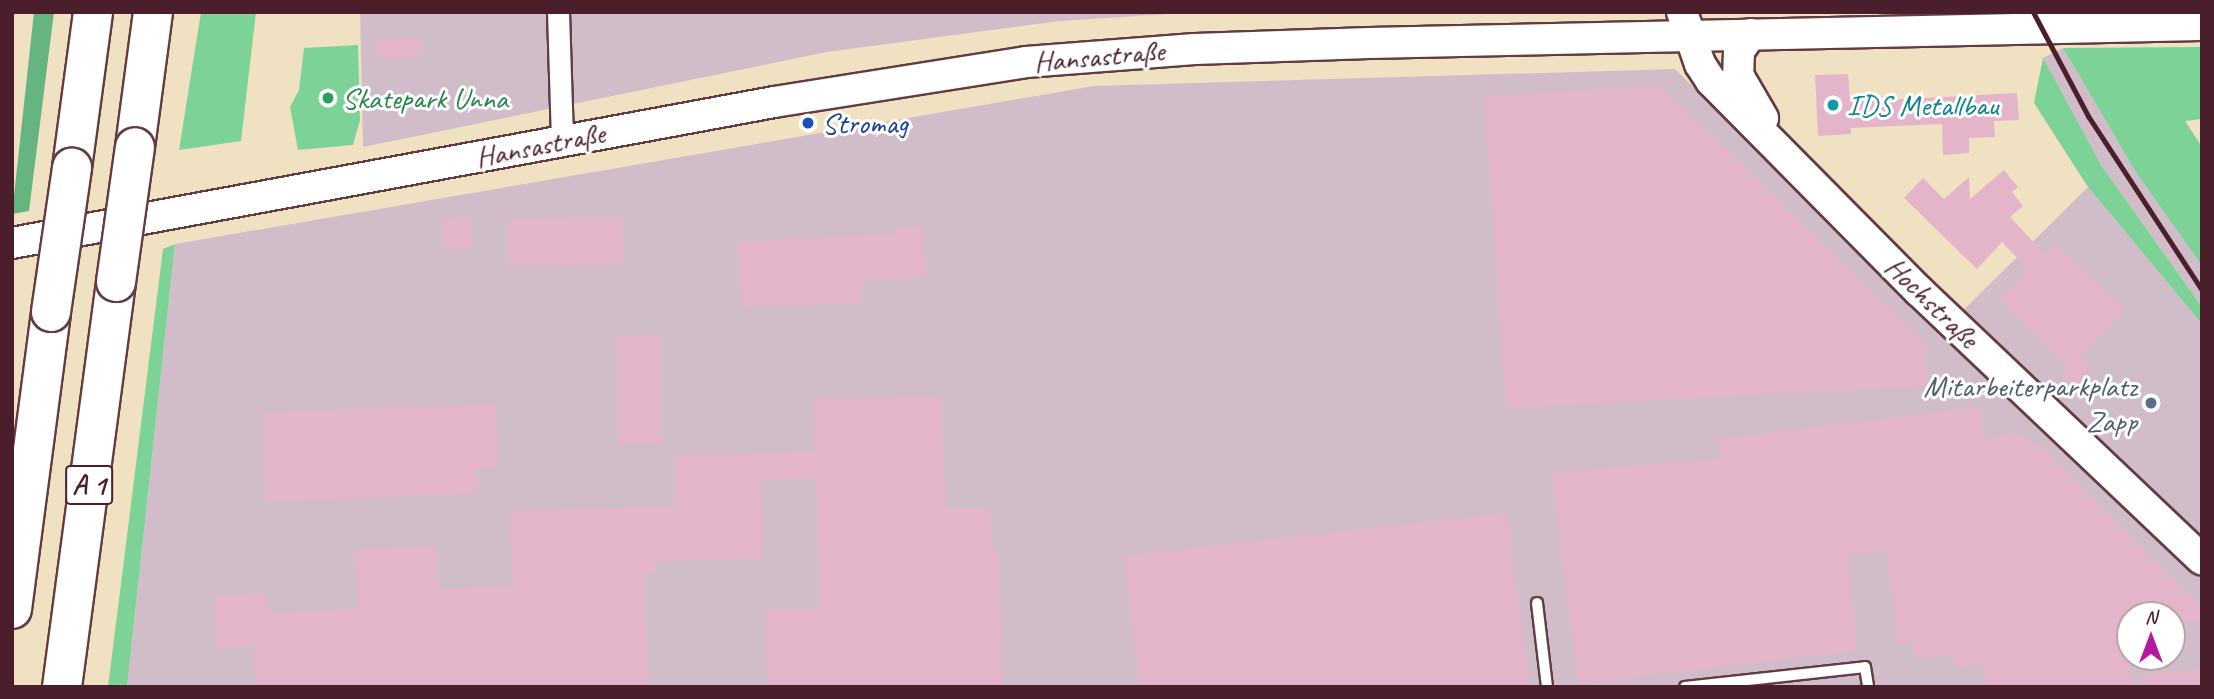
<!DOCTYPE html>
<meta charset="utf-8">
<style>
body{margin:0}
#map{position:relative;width:2214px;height:699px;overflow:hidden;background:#f0e1c3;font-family:Caveat,sans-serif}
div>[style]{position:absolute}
.industrial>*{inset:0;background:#d1bdc9}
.green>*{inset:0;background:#7dd397}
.forest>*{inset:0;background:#66b580}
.building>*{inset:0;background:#e3b4ca}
.roads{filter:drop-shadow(2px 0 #633c42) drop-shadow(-2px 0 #633c42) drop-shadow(0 2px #633c42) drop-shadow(0 -2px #633c42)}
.lane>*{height:10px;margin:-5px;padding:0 5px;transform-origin:5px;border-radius:5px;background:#fff}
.street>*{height:21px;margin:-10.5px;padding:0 10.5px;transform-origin:10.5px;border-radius:10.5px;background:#fff}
.secondary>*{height:30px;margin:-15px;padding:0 15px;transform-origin:15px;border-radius:15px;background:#fff}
.highway>*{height:38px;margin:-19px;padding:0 19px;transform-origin:19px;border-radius:19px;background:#fff}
.rail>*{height:5px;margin:-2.5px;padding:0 2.5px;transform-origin:2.5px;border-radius:2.5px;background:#4a1f2b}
.bridges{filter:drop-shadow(2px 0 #633c42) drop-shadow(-2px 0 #633c42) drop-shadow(0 2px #633c42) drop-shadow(0 -2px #633c42)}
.highway-bridge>*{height:38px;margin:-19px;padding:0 19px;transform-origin:19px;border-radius:19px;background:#fff}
.dots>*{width:19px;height:19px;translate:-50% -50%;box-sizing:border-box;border:4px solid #fff;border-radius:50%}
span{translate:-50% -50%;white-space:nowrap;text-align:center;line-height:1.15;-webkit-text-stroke:6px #fff;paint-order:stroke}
.shield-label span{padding:2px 5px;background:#fff;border:2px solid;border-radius:5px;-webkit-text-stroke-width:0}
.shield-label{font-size:28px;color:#4a1f2b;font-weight:700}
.street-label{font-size:30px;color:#4a1f2b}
.leisure-label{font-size:30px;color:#27864d}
.left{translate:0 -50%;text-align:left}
.culture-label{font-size:30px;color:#0d838f}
.transit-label{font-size:30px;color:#164399}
.service-label{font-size:30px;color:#4e5e75}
.right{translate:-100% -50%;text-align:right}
.frame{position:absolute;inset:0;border:14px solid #4a1f2b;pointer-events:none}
.north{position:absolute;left:2116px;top:601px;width:70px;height:70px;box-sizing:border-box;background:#fff;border:2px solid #b7a5aa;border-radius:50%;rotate:0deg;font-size:19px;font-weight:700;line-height:28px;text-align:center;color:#4a1f2b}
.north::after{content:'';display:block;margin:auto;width:24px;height:32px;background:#b5179e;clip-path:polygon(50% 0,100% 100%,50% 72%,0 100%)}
</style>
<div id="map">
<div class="industrial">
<i style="clip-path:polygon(360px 12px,1198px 12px,1060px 21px,827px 52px,363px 147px)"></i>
<i style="clip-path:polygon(2063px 48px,2137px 174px,2202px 266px,2202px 307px,2101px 165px,2059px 90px,2043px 58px)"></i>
<i style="clip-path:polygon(evenodd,1675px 69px,1941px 332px,2088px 187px,2202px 324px,2202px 687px,127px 687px,175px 244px,1094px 86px,1675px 69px,2130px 615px,2172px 615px,2172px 657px,2130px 657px,2130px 615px)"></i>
</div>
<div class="green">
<i style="clip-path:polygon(201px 12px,256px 12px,241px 141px,179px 150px)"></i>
<i style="clip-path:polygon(358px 45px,360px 120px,353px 145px,298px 150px,290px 107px,299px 90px,304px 48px)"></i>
<i style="clip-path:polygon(2202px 47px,2202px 119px,2185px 121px,2202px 147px,2202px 266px,2137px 174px,2063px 48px)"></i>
<i style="clip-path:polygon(2043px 58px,2101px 165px,2202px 307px,2202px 324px,2088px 187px,2034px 103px)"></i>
<i style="clip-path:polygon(175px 244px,127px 687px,108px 687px,163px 249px)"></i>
</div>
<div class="forest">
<i style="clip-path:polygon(34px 12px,54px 12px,29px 211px,12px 214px)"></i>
</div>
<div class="building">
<i style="clip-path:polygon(420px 37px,420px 58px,377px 59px,376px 39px)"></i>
<i style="clip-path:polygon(1848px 74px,1850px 102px,2017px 93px,2019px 120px,1994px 121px,1995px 137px,1969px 138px,1969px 153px,1943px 155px,1942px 124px,1851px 128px,1851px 134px,1818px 136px,1815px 75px)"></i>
<i style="clip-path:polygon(1661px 86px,1924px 342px,1927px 386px,1506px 408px,1484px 96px)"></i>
<i style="clip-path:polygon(2004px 170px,2018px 187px,2012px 192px,2023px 206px,2010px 217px,2044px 254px,2054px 244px,2126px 309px,2080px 356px,2093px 369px,2075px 387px,2062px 374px,2069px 367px,1999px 300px,2029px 270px,2002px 242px,1977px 269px,1904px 198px,1923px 178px,1944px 199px,1969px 177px,1970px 199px)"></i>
<i style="clip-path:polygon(470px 217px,472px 248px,444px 250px,442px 219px)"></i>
<i style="clip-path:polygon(623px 217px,624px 264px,508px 266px,508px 219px)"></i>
<i style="clip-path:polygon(923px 227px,925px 278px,861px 280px,861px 303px,741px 307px,738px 242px,896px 234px,894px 228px)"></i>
<i style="clip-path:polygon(661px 335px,661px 443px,618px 444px,617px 336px)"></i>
<i style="clip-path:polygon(940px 396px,946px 508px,990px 508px,991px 551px,998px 550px,1003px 687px,768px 687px,766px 610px,820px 609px,816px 478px,762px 480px,763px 559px,656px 561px,656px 572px,644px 572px,647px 687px,256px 687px,254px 646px,216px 648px,213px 596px,267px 593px,268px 613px,358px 609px,355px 549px,436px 546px,438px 589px,513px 586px,510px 510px,676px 507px,674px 456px,815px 451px,813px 399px)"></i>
<i style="clip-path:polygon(496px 404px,498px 467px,476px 468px,477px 493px,266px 502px,263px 413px)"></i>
<i style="clip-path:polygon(1980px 407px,1982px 440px,2014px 433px,2038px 445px,2202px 608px,2202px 620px,2172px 622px,2172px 615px,2130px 615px,2130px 687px,1985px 687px,1984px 665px,1955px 668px,1953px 655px,1916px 658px,1912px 642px,1898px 643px,1886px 550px,1848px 555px,1857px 651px,1578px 684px,1551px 472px,1720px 459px,1718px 439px)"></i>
<i style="clip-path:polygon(1507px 513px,1529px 687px,1140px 687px,1123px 556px)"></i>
<i style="clip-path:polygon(2202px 668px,2202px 687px,2145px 687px,2144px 675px)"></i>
</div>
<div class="roads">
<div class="lane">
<i style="left:1537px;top:603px;width:85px;rotate:83.2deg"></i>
<i style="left:1685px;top:687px;width:181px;rotate:-6.3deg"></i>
<i style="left:1865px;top:667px;width:20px;rotate:81deg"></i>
</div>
<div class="street">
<i style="left:558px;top:12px;width:129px;rotate:88.2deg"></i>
</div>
<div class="secondary">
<i style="left:1682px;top:12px;width:55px;rotate:70.9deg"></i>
<i style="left:1700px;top:64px;width:20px;rotate:57deg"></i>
<i style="left:1711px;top:81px;width:296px;rotate:45.3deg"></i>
<i style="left:1919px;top:291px;width:390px;rotate:43.5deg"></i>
<i style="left:1751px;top:34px;width:21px;rotate:125deg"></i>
<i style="left:1739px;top:51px;width:24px;rotate:92deg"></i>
<i style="left:1738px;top:75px;width:50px;rotate:59.8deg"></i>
<i style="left:12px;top:243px;width:775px;rotate:-10.48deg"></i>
<i style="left:774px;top:102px;width:255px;rotate:-9deg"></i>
<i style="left:1026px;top:62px;width:169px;rotate:-4.4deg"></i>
<i style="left:1195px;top:49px;width:174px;rotate:-2deg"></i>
<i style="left:1369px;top:43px;width:833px;rotate:-1.24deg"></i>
</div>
<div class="highway">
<i style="left:135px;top:147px;width:136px;rotate:-82.4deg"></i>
<i style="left:72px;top:168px;width:157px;rotate:-82.3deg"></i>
<i style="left:12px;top:609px;width:300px;rotate:-82.5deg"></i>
<i style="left:62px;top:687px;width:409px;rotate:-82.4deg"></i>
</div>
</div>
<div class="rail">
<i style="left:2033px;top:12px;width:118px;rotate:62.1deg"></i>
<i style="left:2088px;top:116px;width:208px;rotate:56.8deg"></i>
</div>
<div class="bridges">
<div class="highway-bridge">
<i style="left:116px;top:282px;width:136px;rotate:-82deg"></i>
<i style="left:51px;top:312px;width:146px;rotate:-81.7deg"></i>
</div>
</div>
<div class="dots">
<i style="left:328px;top:98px;background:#2e9e5b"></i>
<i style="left:1833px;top:105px;background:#0f9aa8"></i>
<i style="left:808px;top:123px;background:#1a4fb4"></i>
<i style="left:2151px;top:403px;background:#5c6f8a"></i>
</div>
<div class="shield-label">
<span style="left:89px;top:485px">A 1</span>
</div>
<div class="street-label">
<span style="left:1099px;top:56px;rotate:-5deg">Hansastraße</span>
<span style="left:540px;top:145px;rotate:-11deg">Hansastraße</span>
<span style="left:1932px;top:302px;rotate:44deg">Hochstraße</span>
</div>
<div class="leisure-label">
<span class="left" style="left:342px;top:98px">Skatepark Unna</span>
</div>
<div class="culture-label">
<span class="left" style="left:1847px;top:105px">IDS Metallbau</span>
</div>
<div class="transit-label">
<span class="left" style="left:822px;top:123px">Stromag</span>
</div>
<div class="service-label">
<span class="right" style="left:2137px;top:403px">Mitarbeiterparkplatz<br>Zapp</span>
</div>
<div class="frame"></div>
<div class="north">N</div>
</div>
